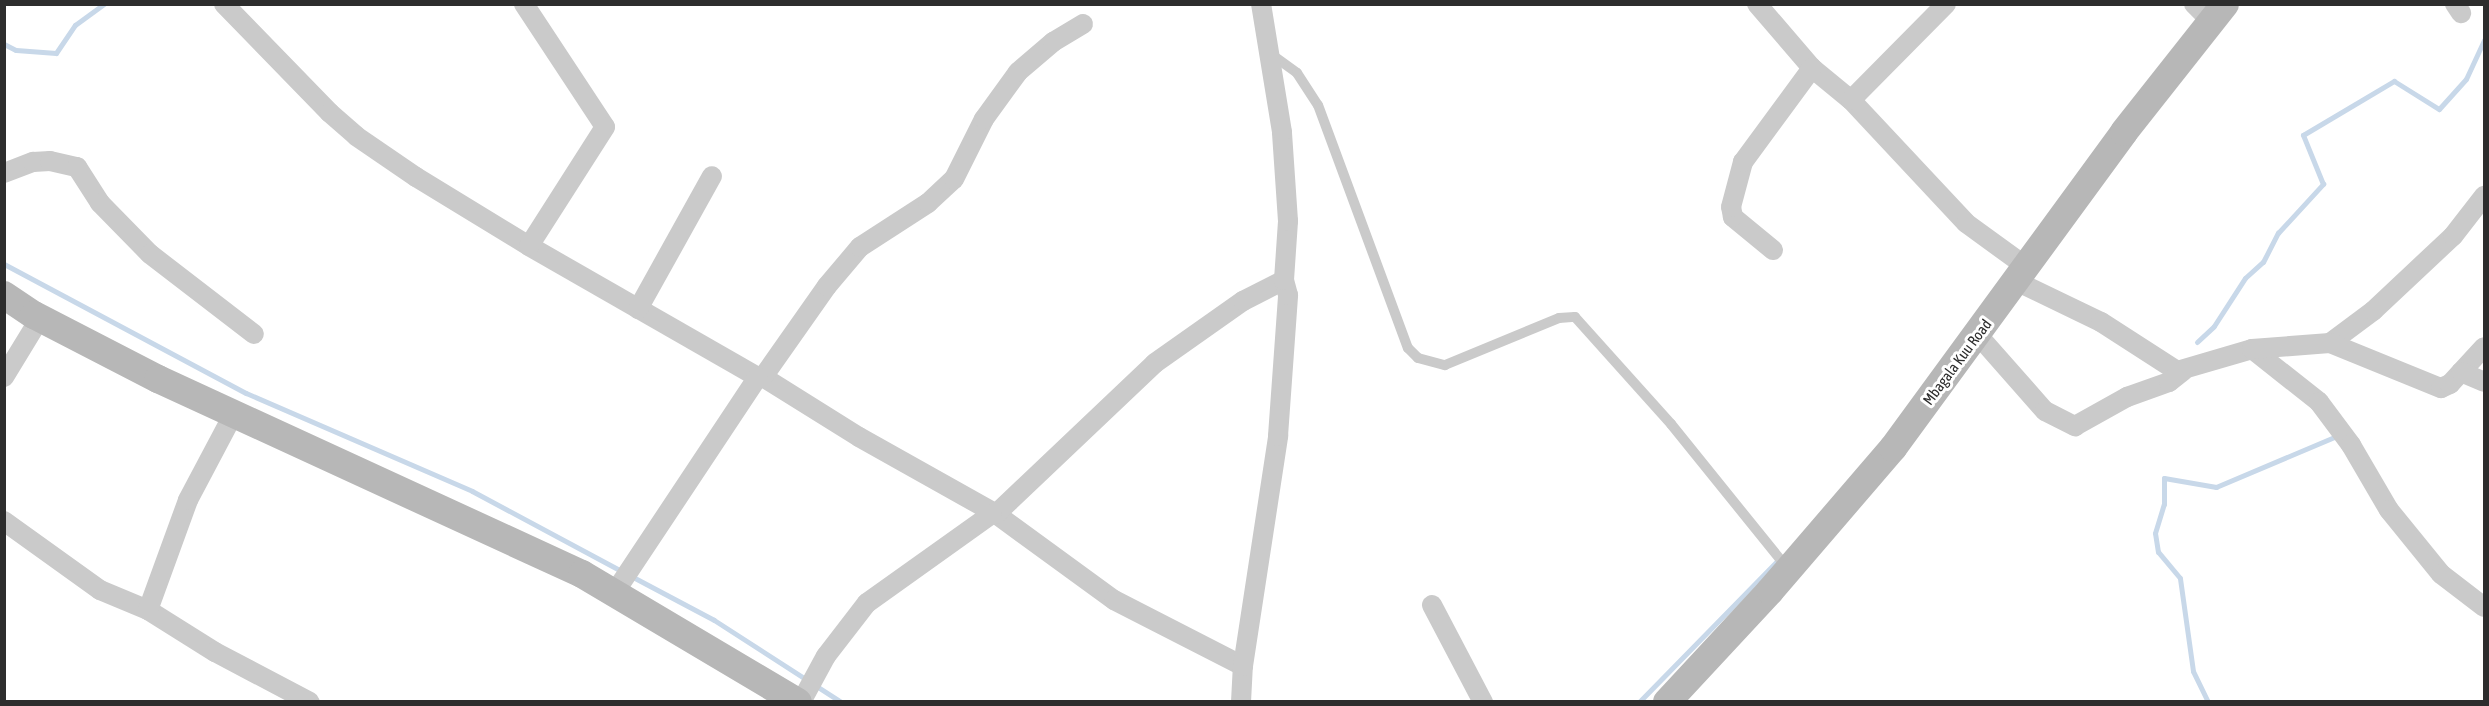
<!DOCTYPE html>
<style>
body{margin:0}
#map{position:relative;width:2489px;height:706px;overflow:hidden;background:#fff;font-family:"Asap Condensed",sans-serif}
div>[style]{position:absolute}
.stream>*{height:5px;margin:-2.5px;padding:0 2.5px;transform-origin:2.5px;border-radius:2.5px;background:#c8d8e9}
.lane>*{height:10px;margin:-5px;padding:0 5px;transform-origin:5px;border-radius:5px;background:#cacaca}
.street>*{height:20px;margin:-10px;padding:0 10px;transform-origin:10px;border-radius:10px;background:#cacaca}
.secondary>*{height:28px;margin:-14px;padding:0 14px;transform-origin:14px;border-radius:14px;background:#b7b7b7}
span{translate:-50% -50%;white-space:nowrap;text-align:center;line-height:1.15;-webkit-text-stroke:6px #fff;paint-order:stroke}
.street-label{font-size:15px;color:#2d2d2d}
.frame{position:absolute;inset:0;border:6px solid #2d2d2d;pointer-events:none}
</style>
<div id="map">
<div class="stream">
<i style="left:4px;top:44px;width:13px;rotate:27deg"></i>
<i style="left:16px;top:50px;width:40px;rotate:4.3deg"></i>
<i style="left:56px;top:53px;width:34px;rotate:-56deg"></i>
<i style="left:75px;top:25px;width:36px;rotate:-36deg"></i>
<i style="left:4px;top:264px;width:274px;rotate:28.1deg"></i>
<i style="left:246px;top:393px;width:246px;rotate:23.4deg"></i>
<i style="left:472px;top:491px;width:171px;rotate:28.2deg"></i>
<i style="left:2197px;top:342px;width:23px;rotate:-43deg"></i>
<i style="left:2214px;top:326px;width:57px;rotate:-57.1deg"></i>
<i style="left:2245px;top:278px;width:24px;rotate:-42deg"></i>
<i style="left:2263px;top:262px;width:33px;rotate:-63deg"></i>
<i style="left:2278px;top:233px;width:67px;rotate:-47.4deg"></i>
<i style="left:2323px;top:184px;width:53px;rotate:-112.2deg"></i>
<i style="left:2303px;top:135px;width:106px;rotate:-30.7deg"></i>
<i style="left:2394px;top:81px;width:53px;rotate:31.9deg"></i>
<i style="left:2439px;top:109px;width:40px;rotate:-48deg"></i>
<i style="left:2466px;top:79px;width:43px;rotate:-65.2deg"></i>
<i style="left:631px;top:576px;width:94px;rotate:27.9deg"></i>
<i style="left:714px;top:620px;width:151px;rotate:32.8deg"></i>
<i style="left:1639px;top:702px;width:199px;rotate:-45.6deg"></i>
<i style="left:2208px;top:702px;width:34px;rotate:-116deg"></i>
<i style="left:2193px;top:671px;width:94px;rotate:-98deg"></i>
<i style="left:2180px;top:578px;width:34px;rotate:-130deg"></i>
<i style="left:2158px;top:552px;width:19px;rotate:-99deg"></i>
<i style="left:2155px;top:533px;width:30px;rotate:-73deg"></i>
<i style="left:2164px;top:504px;width:26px;rotate:-90deg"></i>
<i style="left:2164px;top:478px;width:53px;rotate:9.8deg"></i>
<i style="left:2216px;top:487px;width:131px;rotate:-22.9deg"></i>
</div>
<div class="lane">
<i style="left:1271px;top:54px;width:32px;rotate:36deg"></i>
<i style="left:1297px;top:73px;width:38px;rotate:57deg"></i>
<i style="left:1318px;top:105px;width:259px;rotate:69.7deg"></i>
<i style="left:1408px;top:348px;width:14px;rotate:45deg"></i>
<i style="left:1418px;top:358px;width:28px;rotate:15deg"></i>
<i style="left:1445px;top:365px;width:123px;rotate:-22.4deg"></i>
<i style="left:1559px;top:318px;width:16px;rotate:-4deg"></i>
<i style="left:1575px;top:317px;width:144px;rotate:48.1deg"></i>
<i style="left:1671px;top:424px;width:185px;rotate:51.1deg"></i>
</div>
<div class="street">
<i style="left:224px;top:4px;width:152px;rotate:45.8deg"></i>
<i style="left:330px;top:113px;width:35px;rotate:41deg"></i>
<i style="left:356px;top:136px;width:73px;rotate:34.3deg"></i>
<i style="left:416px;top:177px;width:132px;rotate:31.4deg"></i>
<i style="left:529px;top:246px;width:264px;rotate:29.8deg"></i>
<i style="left:758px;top:377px;width:5px"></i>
<i style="left:763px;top:377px;width:113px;rotate:32deg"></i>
<i style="left:859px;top:437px;width:157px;rotate:29.3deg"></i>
<i style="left:996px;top:514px;width:146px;rotate:36.1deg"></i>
<i style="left:1114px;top:600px;width:145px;rotate:27.1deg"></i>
<i style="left:524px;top:4px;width:147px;rotate:56.6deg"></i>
<i style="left:605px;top:127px;width:141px;rotate:122.6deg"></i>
<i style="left:1757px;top:4px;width:84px;rotate:49.3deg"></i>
<i style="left:1812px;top:68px;width:50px;rotate:39.4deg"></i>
<i style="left:1851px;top:100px;width:168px;rotate:46.9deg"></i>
<i style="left:1966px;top:223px;width:77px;rotate:36deg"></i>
<i style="left:2194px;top:4px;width:25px;rotate:45deg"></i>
<i style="left:2455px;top:4px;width:11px;rotate:56deg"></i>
<i style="left:1851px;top:100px;width:135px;rotate:-45.3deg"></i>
<i style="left:4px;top:173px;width:31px;rotate:-21deg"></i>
<i style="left:33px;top:162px;width:17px;rotate:-3deg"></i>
<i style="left:50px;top:161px;width:28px;rotate:13deg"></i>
<i style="left:77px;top:167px;width:43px;rotate:57.4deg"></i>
<i style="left:100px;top:203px;width:71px;rotate:45.6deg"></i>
<i style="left:150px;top:254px;width:131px;rotate:37.6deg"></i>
<i style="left:1773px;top:250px;width:52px;rotate:-140.5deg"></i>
<i style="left:1733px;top:217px;width:10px;rotate:-101deg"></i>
<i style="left:1731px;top:207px;width:47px;rotate:-75.1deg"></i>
<i style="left:1743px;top:162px;width:117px;rotate:-53.7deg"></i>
<i style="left:2018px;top:282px;width:92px;rotate:25.7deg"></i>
<i style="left:2101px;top:322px;width:90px;rotate:32.8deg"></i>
<i style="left:2177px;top:371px;width:78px;rotate:-16.3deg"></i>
<i style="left:2252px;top:349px;width:85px;rotate:38.3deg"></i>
<i style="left:2319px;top:402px;width:54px;rotate:53.3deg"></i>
<i style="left:2351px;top:445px;width:75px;rotate:59.7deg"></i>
<i style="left:2389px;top:510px;width:82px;rotate:50.9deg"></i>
<i style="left:2441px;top:574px;width:54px;rotate:37.5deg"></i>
<i style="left:638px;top:309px;width:152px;rotate:-60.9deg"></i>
<i style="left:1977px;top:334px;width:103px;rotate:48.6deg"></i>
<i style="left:2045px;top:411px;width:34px;rotate:27deg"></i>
<i style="left:2075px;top:426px;width:60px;rotate:-29.1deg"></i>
<i style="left:2127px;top:397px;width:45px;rotate:-19.7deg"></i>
<i style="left:2169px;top:382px;width:18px;rotate:-38deg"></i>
<i style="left:2330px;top:343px;width:54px;rotate:-36.7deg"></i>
<i style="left:2373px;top:311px;width:110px;rotate:-43.2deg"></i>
<i style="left:2453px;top:236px;width:51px;rotate:-52.2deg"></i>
<i style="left:2252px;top:349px;width:78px;rotate:-4.4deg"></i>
<i style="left:2330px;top:343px;width:120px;rotate:22.1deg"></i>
<i style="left:2441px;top:388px;width:10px;rotate:-24deg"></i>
<i style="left:2450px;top:384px;width:50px;rotate:-47.4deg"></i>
<i style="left:2461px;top:372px;width:25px;rotate:23deg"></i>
<i style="left:4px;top:377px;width:69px;rotate:-58.6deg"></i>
<i style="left:763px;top:377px;width:111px;rotate:-54.9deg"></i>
<i style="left:827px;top:286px;width:51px;rotate:-49.8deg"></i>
<i style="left:860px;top:247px;width:81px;rotate:-32.9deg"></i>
<i style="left:928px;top:203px;width:35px;rotate:-43deg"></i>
<i style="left:954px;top:179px;width:67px;rotate:-63.4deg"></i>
<i style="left:984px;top:119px;width:58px;rotate:-54.1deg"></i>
<i style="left:1018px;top:72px;width:46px;rotate:-40.6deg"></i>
<i style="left:1053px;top:42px;width:35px;rotate:-31deg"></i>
<i style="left:996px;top:514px;width:219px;rotate:-43.5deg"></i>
<i style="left:1155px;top:363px;width:108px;rotate:-35.2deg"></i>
<i style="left:1243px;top:301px;width:46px;rotate:-27.1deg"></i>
<i style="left:4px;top:521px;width:118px;rotate:35.7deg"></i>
<i style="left:100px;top:590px;width:52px;rotate:22.6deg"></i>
<i style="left:148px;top:610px;width:79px;rotate:32.1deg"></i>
<i style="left:215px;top:652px;width:107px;rotate:27.8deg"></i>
<i style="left:615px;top:592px;width:258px;rotate:-56.4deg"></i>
<i style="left:1432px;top:605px;width:110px;rotate:62.3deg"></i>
<i style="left:148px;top:610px;width:117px;rotate:-70deg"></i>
<i style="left:188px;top:500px;width:98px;rotate:-62.1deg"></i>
<i style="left:801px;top:702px;width:52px;rotate:-61.5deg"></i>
<i style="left:826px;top:656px;width:67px;rotate:-52.3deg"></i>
<i style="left:867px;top:603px;width:153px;rotate:-35.5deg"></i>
<i style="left:1241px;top:702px;width:36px;rotate:-87deg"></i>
<i style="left:1243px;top:666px;width:233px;rotate:-81.3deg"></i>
<i style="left:1278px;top:436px;width:141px;rotate:-85.9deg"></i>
<i style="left:1288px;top:295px;width:16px;rotate:-105deg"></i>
<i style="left:1284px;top:280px;width:59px;rotate:-86.1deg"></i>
<i style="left:1288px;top:221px;width:89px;rotate:-93.9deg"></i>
<i style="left:1282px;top:132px;width:130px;rotate:-99.3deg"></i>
</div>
<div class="secondary">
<i style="left:4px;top:295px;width:36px;rotate:34deg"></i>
<i style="left:34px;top:315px;width:140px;rotate:27.3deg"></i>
<i style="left:158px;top:379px;width:467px;rotate:24.7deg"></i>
<i style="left:582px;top:574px;width:251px;rotate:30.7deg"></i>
<i style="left:1667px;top:702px;width:151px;rotate:-47.1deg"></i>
<i style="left:1770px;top:591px;width:189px;rotate:-49.3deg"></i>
<i style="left:1893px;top:448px;width:391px;rotate:-53.8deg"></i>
<i style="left:2124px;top:132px;width:163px;rotate:-51.7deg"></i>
</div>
<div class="street-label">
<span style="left:1957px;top:362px;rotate:-53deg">Mbagala Kuu Road</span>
</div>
<div class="frame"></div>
</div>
